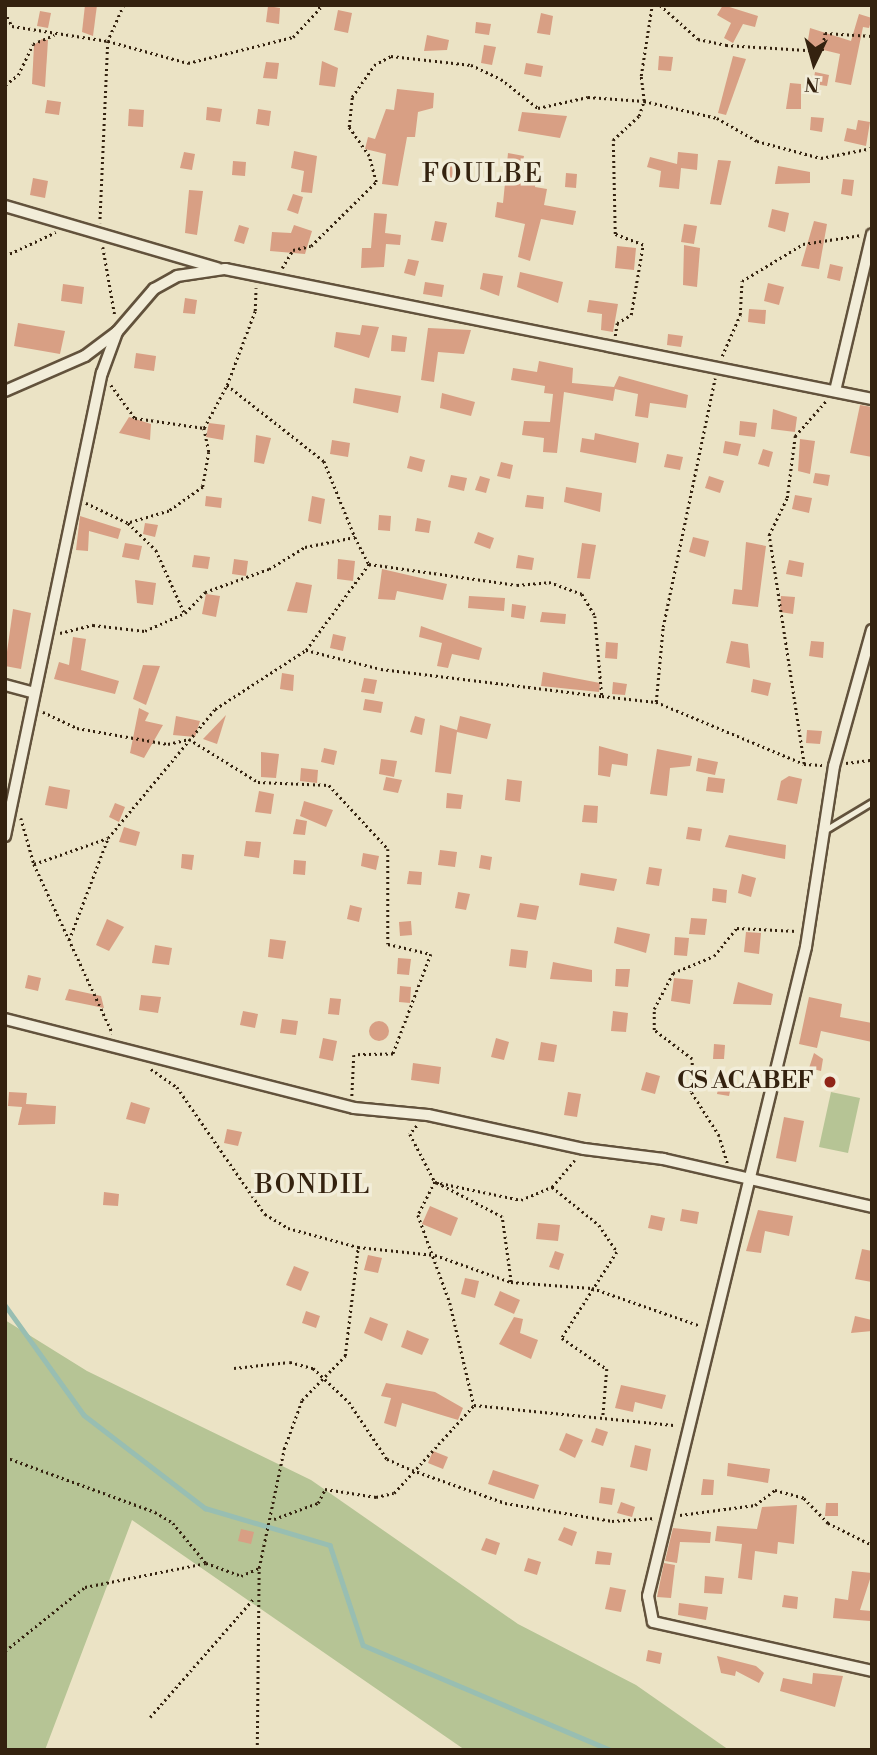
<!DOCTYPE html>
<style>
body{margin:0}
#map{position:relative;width:877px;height:1755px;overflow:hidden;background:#ebe3c5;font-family:"Libre Bodoni",serif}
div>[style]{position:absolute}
.green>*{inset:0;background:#b6c495}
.stream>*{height:4.5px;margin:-2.25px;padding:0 2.25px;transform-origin:2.25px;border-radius:2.25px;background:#98beb2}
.building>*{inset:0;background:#d89f84}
.round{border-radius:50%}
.path>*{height:2.5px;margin-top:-1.25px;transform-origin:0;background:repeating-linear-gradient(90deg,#34220f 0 2px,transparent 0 5.5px)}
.roads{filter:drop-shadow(2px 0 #62523c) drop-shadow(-2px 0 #62523c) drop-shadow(0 2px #62523c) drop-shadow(0 -2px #62523c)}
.service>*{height:5px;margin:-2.5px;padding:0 2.5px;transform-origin:2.5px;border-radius:2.5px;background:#f2edd9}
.minor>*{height:10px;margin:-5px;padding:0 5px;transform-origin:5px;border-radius:5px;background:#f2edd9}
.dots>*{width:19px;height:19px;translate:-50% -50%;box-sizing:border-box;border:4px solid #f2edd9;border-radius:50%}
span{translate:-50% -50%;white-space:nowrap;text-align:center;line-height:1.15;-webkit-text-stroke:7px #f2edd9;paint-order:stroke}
.poi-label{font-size:24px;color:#34220f;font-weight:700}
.right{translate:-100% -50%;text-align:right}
.neighbourhood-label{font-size:26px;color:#34220f;letter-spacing:2px}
.frame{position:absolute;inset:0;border:7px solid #34220f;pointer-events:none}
.north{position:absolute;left:779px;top:28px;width:70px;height:70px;-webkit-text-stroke:5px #f2edd9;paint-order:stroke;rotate:185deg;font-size:19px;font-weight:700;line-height:28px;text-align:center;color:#34220f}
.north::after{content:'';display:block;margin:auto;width:24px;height:32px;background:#34220f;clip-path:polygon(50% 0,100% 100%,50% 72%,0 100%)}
</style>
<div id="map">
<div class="green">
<i style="clip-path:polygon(831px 1092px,860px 1098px,848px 1153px,819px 1147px)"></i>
<i style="clip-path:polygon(5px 1320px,87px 1371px,311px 1480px,518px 1624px,636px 1685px,729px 1750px,465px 1750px,132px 1520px,45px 1750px,5px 1750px)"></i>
</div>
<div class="stream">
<i style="left:5px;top:1305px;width:135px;rotate:54.3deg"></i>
<i style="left:84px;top:1415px;width:153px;rotate:37.5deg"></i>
<i style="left:205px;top:1508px;width:130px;rotate:16.5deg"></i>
<i style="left:330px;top:1545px;width:105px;rotate:71.7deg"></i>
<i style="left:363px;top:1645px;width:268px;rotate:23deg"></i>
</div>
<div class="building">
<i style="clip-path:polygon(85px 5px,97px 5px,93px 36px,82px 32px)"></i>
<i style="clip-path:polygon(723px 5px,758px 16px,755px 27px,743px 24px,733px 43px,724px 38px,731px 23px,717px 15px)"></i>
<i style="clip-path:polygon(268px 6px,280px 8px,279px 24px,266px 22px)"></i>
<i style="clip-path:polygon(338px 10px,352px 13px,348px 33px,334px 30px)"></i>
<i style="clip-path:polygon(40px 11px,51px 13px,48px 28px,37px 26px)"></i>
<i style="clip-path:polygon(541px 13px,553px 16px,550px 35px,537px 33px)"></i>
<i style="clip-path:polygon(859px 14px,872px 18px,869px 28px,863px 27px,851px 85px,835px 82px,840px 54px,807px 46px,810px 28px,851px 41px)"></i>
<i style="clip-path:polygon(476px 22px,491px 24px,489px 35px,475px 33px)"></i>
<i style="clip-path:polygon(427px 35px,449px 40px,447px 50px,424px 51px)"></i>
<i style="clip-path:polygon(42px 39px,48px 40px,45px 87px,32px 84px,34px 45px)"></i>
<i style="clip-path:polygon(484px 45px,496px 47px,492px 65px,481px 63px)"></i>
<i style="clip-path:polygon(659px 56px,673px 57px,671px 71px,658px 70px)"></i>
<i style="clip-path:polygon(733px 56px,746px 59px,726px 115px,718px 113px)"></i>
<i style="clip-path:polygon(322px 61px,338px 68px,335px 87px,319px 85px)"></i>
<i style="clip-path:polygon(266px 62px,279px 63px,277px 79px,263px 78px)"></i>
<i style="clip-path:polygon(526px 63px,543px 66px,541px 77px,524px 74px)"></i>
<i style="clip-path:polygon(815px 72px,829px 75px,827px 86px,813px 84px)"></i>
<i style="clip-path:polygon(790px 83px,801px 84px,801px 109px,786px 109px)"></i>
<i style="clip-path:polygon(397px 89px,434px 93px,433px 108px,418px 112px,415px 137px,407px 137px,398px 186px,382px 184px,386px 154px,365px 149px,368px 137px,375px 139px,386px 109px,394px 110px)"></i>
<i style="clip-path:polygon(47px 100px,61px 102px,59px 115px,45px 113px)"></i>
<i style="clip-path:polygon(207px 107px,222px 109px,220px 122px,206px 120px)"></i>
<i style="clip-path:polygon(129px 109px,144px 110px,143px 127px,128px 126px)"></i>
<i style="clip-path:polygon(258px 109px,271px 111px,269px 126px,256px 124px)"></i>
<i style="clip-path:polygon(522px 112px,567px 116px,560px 138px,518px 131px)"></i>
<i style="clip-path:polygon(811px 117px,824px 118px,822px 132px,810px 130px)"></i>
<i style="clip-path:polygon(858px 120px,870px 122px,866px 146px,844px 141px,847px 128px,856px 130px)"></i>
<i style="clip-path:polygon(294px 151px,317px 156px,312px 193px,301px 192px,304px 171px,291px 168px)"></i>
<i style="clip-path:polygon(184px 152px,195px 154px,192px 170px,180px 168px)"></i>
<i style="clip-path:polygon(678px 152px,698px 154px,697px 170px,681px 168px,679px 189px,659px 187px,661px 171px,647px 167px,650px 157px,677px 164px)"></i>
<i style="clip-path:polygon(508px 153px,524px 156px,520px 175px,536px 177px,535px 187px,547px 189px,544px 205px,576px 211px,573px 225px,541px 219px,530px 261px,518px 257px,525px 224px,495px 217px,497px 202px,503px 203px)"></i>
<i style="clip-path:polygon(718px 160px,731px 161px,721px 205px,710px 204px)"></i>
<i style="clip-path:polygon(233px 161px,246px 162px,245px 176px,232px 175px)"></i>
<i style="clip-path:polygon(446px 162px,456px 165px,451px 180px,441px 177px)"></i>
<i style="clip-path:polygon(778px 166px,810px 172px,810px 183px,775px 184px)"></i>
<i style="clip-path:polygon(566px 173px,577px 174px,576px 188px,565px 187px)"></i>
<i style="clip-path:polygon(33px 178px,48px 181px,45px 198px,30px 195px)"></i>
<i style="clip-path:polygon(843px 179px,854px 180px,852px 196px,841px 194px)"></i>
<i style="clip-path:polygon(189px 190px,203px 191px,197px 235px,185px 233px)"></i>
<i style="clip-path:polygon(293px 194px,303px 197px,298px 214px,287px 210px)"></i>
<i style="clip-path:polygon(772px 209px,789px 213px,785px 232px,768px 227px)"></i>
<i style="clip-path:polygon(374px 213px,387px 214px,385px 233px,401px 235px,400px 245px,386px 244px,384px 267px,361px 268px,362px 248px,371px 248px)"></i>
<i style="clip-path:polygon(435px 221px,447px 223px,443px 242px,431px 240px)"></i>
<i style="clip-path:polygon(814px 221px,827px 224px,819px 269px,801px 266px)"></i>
<i style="clip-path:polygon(684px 224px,697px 226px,694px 244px,681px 242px)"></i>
<i style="clip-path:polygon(239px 225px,249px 228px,244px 244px,234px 241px)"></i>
<i style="clip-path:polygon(294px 225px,312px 231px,305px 254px,270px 251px,272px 232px,291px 233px)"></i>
<i style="clip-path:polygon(684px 245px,700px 248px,697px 287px,683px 285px)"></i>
<i style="clip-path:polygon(617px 246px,636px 248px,634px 270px,615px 268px)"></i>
<i style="clip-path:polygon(408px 259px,419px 261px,415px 276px,404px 273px)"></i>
<i style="clip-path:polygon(830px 264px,843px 267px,840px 281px,827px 278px)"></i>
<i style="clip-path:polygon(520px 272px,563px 282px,558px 303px,517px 287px)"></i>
<i style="clip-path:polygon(483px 273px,503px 276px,499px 296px,480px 289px)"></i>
<i style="clip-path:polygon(425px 282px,444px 285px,442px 297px,423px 294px)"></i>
<i style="clip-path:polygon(768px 283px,784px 287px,779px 305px,764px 301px)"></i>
<i style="clip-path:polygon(63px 284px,84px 287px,82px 304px,61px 301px)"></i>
<i style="clip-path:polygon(185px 298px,197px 300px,195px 314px,183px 313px)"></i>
<i style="clip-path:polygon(589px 300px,618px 304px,613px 332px,601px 330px,602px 314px,587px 312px)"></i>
<i style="clip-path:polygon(749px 309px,766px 310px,765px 324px,748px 322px)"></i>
<i style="clip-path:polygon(18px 323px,65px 331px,60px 354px,14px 346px)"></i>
<i style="clip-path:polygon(362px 325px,379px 327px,369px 358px,334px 347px,336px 332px,360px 335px)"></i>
<i style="clip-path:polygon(428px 328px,471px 330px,464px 354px,438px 352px,434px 382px,421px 380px)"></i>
<i style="clip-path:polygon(668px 334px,683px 336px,681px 347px,667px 345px)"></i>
<i style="clip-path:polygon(392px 335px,407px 337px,405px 352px,391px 351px)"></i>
<i style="clip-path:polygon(136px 353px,156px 356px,154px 371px,134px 368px)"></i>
<i style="clip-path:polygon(539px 361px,573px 368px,572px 383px,614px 387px,619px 376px,688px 395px,686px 408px,650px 403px,648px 418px,635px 416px,638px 394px,615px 389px,613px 401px,564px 392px,557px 453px,543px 452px,544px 438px,522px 435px,524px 421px,550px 422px,553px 394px,544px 393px,545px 386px,511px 380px,513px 368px,537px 372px)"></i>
<i style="clip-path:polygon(355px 388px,401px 396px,398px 413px,353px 403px)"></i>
<i style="clip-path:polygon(442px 393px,475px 402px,471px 416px,440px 408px)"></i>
<i style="clip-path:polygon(860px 405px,872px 407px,872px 457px,850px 453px)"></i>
<i style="clip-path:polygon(773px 409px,797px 417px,795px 432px,771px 429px)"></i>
<i style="clip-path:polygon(129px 417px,151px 424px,150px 440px,119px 433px)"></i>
<i style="clip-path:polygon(740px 421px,757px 423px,755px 437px,739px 435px)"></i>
<i style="clip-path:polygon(209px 423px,225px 425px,223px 440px,206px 437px)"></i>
<i style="clip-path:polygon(595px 433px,639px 443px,636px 463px,580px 452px,582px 438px,594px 440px)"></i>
<i style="clip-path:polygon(256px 435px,271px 438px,264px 464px,254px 462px)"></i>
<i style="clip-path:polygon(800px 439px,815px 441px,810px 474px,798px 471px)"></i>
<i style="clip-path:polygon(332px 440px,350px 443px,348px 457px,330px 454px)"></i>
<i style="clip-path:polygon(725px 441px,741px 444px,738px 456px,723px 453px)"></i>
<i style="clip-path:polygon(763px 449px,773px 452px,769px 467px,758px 464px)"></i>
<i style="clip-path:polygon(667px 454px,683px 457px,680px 470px,664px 467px)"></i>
<i style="clip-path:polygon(410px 456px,425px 460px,422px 472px,407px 468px)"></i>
<i style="clip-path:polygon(501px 462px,513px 465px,510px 479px,497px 476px)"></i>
<i style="clip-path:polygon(815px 473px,830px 475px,828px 486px,813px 483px)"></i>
<i style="clip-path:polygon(451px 475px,467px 478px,464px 491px,448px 487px)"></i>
<i style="clip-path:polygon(480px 476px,490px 479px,486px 493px,475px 490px)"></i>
<i style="clip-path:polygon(709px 476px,724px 481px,720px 493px,705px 488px)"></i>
<i style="clip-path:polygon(566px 487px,602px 493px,600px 512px,564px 502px)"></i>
<i style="clip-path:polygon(527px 495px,544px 497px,543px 509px,525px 507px)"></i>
<i style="clip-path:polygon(795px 495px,812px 498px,809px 513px,792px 509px)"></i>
<i style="clip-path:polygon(206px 496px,222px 498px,221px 508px,205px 506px)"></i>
<i style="clip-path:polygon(312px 496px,325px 499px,321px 524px,308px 521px)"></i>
<i style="clip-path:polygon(379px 515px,391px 516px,390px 531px,378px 530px)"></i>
<i style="clip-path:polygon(80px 516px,121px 529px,118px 539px,89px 531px,88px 551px,76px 550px)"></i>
<i style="clip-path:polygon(417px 518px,431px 521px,429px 533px,415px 531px)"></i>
<i style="clip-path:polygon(145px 523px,158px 525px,155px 537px,143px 534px)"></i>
<i style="clip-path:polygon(478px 532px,494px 538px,490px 549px,474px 543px)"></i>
<i style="clip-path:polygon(693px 537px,709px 541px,705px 557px,689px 552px)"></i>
<i style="clip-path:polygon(746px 542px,766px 546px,758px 607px,732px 604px,734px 589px,742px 590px)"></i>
<i style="clip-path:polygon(125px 543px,142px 546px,139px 560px,122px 557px)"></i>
<i style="clip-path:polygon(582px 543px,596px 545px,590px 579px,577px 578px)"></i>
<i style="clip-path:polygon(194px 555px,210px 557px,208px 569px,192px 567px)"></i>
<i style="clip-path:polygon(518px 555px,534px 558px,532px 570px,516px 568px)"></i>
<i style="clip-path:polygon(234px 559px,248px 561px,246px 576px,232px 574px)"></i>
<i style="clip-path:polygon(338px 559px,355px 561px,353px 581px,337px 579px)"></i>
<i style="clip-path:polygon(789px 560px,804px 563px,802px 577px,786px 574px)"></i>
<i style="clip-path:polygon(382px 569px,447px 584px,443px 600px,397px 591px,395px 600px,378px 599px)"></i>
<i style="clip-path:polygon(135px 580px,156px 583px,153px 605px,137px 603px)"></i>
<i style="clip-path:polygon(296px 582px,312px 585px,307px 613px,287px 611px)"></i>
<i style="clip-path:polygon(206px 594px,220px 596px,216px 617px,202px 614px)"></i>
<i style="clip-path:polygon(469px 596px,505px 598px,504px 611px,468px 608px)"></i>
<i style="clip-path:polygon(781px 596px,795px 597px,793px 614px,780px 612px)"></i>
<i style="clip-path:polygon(512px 604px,526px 606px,524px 619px,511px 617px)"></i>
<i style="clip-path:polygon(13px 609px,31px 613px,21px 669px,5px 666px)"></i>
<i style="clip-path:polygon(542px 612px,566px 614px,565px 624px,540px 622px)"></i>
<i style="clip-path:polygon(421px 626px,482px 648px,479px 660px,452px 654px,448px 668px,437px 666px,442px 643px,419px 637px)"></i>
<i style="clip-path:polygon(333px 634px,346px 637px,343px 651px,330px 648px)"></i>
<i style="clip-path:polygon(73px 637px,86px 639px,81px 670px,119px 681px,115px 694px,54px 679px,59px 662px,69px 665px)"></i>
<i style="clip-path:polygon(731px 641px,748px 644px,750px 668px,726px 663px)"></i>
<i style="clip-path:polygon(811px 641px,824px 642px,823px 658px,809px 656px)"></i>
<i style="clip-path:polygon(606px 642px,618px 643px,617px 659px,605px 658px)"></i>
<i style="clip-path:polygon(143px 665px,160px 666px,146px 705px,133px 699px)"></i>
<i style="clip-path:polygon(543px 672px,600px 683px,599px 692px,541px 686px)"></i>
<i style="clip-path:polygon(282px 673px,294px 675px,293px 691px,280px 689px)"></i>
<i style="clip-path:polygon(364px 678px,377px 680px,374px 694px,361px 692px)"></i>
<i style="clip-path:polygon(753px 679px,771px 683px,768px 696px,751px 692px)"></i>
<i style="clip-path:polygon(613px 682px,627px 684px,625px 695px,612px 694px)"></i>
<i style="clip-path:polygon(365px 699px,383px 702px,381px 713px,363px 710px)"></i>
<i style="clip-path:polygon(139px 708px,149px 713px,145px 721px,163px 725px,144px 758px,130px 753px)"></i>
<i style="clip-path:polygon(226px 715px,217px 744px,203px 739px)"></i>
<i style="clip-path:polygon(176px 716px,200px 721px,195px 737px,173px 735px)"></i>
<i style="clip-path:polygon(415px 716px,425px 719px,422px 735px,410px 732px)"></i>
<i style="clip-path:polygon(460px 716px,491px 724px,487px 739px,457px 732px,451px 774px,435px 772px,440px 725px,457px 730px)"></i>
<i style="clip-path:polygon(807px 730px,822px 731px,820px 744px,806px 743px)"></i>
<i style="clip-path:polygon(599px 746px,628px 754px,627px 766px,612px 764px,610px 777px,598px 775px)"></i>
<i style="clip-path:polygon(324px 748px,337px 751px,334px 765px,321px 762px)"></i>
<i style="clip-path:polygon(657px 749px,692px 756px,690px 766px,670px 768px,667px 796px,650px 794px)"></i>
<i style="clip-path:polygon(261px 752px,279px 754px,276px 778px,261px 777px)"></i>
<i style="clip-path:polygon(698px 758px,718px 762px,715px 775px,696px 771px)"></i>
<i style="clip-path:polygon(381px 759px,397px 761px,394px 777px,379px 774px)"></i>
<i style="clip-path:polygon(301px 768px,318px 770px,317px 783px,300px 781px)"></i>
<i style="clip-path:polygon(789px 776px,802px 779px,797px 804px,777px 800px,781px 781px)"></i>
<i style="clip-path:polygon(386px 777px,402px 780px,398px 793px,383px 790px)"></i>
<i style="clip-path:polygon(708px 777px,725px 779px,723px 793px,706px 791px)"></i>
<i style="clip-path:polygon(507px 779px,522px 781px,520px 802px,505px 800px)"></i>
<i style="clip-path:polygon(49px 786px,70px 790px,67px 809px,45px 805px)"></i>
<i style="clip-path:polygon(259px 791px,274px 794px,271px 814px,255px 812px)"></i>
<i style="clip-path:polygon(447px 793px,463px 795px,461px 809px,446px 808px)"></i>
<i style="clip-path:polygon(304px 801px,333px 810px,326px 827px,300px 816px)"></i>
<i style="clip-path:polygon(115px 803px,125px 807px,119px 822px,109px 817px)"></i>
<i style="clip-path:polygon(584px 805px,598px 806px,597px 823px,582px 822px)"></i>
<i style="clip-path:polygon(296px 819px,307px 821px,305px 835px,293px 834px)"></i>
<i style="clip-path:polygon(124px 827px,140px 832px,136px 846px,119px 842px)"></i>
<i style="clip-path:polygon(688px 827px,702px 829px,700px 841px,686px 839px)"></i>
<i style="clip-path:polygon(729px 835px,786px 845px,785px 859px,725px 847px)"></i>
<i style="clip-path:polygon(246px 841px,261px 842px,259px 858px,244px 856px)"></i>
<i style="clip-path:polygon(440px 850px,457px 852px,455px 867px,438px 865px)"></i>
<i style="clip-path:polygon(363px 853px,379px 856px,376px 870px,361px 866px)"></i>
<i style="clip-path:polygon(182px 854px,194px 855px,192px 870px,181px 868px)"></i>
<i style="clip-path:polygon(481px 855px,492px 857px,490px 870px,479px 868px)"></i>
<i style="clip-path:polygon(294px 860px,306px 861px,305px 875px,293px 874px)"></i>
<i style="clip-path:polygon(649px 867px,662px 869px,659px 886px,646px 884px)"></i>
<i style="clip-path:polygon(409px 871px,422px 872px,421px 885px,407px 884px)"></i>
<i style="clip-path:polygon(581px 873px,617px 879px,614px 891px,579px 885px)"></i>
<i style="clip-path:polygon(742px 874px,756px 878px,751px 897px,738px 893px)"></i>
<i style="clip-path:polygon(713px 888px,727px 890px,726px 903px,712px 901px)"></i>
<i style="clip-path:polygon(458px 892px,470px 894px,466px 910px,455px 908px)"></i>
<i style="clip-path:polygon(520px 903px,539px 906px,536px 920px,517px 917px)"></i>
<i style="clip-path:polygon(350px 905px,362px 908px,359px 922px,347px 919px)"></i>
<i style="clip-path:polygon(691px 918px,707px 919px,705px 935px,689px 934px)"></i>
<i style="clip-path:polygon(107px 919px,124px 927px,109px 951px,96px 945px)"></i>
<i style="clip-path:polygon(411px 921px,412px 935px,400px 936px,399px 922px)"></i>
<i style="clip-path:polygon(617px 927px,650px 934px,646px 953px,614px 943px)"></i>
<i style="clip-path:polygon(746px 932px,761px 933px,759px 954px,744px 952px)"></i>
<i style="clip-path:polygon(675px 937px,689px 938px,687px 956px,674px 955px)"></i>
<i style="clip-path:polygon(270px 939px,286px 941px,283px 959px,268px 957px)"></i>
<i style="clip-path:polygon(155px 945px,172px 948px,169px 965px,152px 963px)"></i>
<i style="clip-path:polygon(511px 949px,528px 951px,526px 968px,509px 966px)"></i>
<i style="clip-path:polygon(398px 958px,411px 959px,409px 975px,397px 974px)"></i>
<i style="clip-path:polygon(553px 962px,592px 970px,592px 982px,550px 979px)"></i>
<i style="clip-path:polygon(616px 969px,630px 969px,628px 987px,615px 986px)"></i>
<i style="clip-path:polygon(28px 975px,41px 978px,38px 991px,25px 988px)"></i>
<i style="clip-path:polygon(674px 978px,693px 980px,690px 1004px,671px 1001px)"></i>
<i style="clip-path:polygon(738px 982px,773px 994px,771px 1005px,733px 1004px)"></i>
<i style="clip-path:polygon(400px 986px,411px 987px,410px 1003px,399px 1002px)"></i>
<i style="clip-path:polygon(69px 989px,101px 996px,104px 1008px,65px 1000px)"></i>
<i style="clip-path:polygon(141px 995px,161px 997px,158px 1013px,139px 1010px)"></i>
<i style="clip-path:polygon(809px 997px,842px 1004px,840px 1017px,872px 1023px,872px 1042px,821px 1031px,817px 1048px,799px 1044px)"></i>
<i style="clip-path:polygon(330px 998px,341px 999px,339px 1015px,328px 1014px)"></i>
<i style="clip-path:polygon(243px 1011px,258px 1014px,255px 1028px,240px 1025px)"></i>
<i style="clip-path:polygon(613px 1011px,628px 1013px,626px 1032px,611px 1031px)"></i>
<i style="clip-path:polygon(282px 1019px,298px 1021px,296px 1035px,280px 1033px)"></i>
<i class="round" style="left:369px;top:1021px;width:20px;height:20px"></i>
<i style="clip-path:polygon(323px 1038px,337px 1041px,333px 1061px,319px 1058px)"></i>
<i style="clip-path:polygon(496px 1038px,509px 1042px,504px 1060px,491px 1057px)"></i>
<i style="clip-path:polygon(541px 1042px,557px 1045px,554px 1062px,538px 1060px)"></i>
<i style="clip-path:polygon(714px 1044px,725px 1045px,724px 1059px,713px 1059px)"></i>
<i style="clip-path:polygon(814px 1053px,823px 1059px,821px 1071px,809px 1068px)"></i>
<i style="clip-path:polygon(413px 1063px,441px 1067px,439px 1084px,411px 1080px)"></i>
<i style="clip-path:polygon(646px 1072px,660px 1076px,655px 1094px,641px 1090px)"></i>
<i style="clip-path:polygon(720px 1080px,732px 1082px,729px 1096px,717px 1094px)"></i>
<i style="clip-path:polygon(9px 1092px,27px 1093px,26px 1104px,56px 1106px,55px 1124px,18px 1125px,22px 1107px,8px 1106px)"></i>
<i style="clip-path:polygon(568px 1092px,581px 1094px,577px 1117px,564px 1115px)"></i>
<i style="clip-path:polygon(131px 1102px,150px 1108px,145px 1124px,126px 1119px)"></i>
<i style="clip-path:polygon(784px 1117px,804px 1121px,796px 1162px,776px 1158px)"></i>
<i style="clip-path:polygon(227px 1129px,242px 1132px,238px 1146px,224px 1143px)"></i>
<i style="clip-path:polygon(104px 1192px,119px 1194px,118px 1206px,103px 1205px)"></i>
<i style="clip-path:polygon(430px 1206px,458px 1218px,451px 1236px,422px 1224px)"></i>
<i style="clip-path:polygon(682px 1209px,699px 1212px,697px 1224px,680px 1221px)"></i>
<i style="clip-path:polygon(758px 1210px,793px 1216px,789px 1236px,765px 1231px,761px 1253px,746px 1251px)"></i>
<i style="clip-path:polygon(651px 1215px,665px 1218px,662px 1231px,648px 1228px)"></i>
<i style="clip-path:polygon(538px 1223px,560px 1225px,558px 1241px,536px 1239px)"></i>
<i style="clip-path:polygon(862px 1249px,872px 1251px,872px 1282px,855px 1279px)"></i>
<i style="clip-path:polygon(555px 1251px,564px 1254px,559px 1270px,549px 1267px)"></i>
<i style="clip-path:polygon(368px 1255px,382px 1258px,378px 1273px,364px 1270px)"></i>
<i style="clip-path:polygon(294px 1266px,309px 1272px,301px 1291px,286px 1285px)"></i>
<i style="clip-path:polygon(465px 1278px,479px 1281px,475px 1298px,461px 1294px)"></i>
<i style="clip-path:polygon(500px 1291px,520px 1300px,514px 1314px,494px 1305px)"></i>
<i style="clip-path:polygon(306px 1311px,320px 1316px,316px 1328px,302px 1323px)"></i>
<i style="clip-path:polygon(855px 1316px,872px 1320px,872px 1331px,851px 1333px)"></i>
<i style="clip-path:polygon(370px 1317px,388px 1324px,382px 1341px,364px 1333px)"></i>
<i style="clip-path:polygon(514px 1317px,523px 1319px,520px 1333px,538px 1340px,531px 1359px,499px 1344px)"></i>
<i style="clip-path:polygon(407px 1330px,429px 1339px,422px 1355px,401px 1347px)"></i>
<i style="clip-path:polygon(386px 1383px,435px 1392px,463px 1408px,458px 1420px,402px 1403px,396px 1427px,384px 1423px,391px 1398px,381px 1396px)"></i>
<i style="clip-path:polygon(621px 1385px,666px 1395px,662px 1409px,635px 1402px,633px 1412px,615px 1408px)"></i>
<i style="clip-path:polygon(596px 1428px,608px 1432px,603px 1446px,591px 1442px)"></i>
<i style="clip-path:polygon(566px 1433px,583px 1440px,575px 1458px,559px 1450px)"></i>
<i style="clip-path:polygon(635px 1445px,651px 1449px,647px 1471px,630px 1467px)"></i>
<i style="clip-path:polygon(433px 1451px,448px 1457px,443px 1469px,428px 1463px)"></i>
<i style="clip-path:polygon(728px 1463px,770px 1469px,768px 1483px,727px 1476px)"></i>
<i style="clip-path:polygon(493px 1470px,539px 1485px,534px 1499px,488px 1484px)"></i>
<i style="clip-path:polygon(703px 1479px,714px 1480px,713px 1495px,701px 1495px)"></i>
<i style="clip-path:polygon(601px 1487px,615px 1489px,612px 1505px,599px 1503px)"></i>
<i style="clip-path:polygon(621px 1502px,635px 1507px,632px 1517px,617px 1513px)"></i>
<i style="clip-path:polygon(826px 1503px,838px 1503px,838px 1516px,825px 1516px)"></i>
<i style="clip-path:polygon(797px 1505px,794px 1544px,778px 1542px,777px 1554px,755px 1551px,752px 1580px,738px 1578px,742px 1544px,715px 1541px,717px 1526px,757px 1529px,762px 1507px)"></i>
<i style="clip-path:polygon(564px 1527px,577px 1532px,572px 1546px,558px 1540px)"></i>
<i style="clip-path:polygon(673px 1528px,711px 1532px,710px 1543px,680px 1542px,677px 1563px,665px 1561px)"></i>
<i style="clip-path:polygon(241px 1529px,254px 1532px,251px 1544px,238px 1541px)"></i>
<i style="clip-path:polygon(486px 1538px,500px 1543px,496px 1555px,481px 1550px)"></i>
<i style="clip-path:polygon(597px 1551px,612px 1553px,610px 1565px,595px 1564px)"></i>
<i style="clip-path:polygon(528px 1558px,541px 1562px,537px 1575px,524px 1571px)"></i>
<i style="clip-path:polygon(664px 1563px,675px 1565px,671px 1598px,657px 1597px)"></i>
<i style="clip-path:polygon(852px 1571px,872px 1573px,860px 1610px,871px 1611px,870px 1621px,833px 1618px,835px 1598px,848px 1600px)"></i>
<i style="clip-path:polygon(705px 1576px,724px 1578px,722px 1594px,704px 1593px)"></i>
<i style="clip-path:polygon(610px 1587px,626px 1590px,621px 1612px,605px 1609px)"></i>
<i style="clip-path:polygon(784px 1595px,798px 1597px,797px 1609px,782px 1607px)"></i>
<i style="clip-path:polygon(679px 1603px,708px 1607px,706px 1620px,678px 1615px)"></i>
<i style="clip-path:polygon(648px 1650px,662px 1653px,660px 1664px,646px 1661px)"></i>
<i style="clip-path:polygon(717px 1656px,756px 1666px,764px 1673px,759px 1683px,736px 1671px,735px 1676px,721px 1673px)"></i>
<i style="clip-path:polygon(813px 1673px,843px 1676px,835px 1707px,780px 1691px,783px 1678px,812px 1684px)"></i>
</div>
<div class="path">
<i style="left:124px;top:5px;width:39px;rotate:114deg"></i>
<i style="left:108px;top:41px;width:83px;rotate:15.4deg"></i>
<i style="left:188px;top:63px;width:108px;rotate:-13.9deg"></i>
<i style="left:293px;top:37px;width:40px;rotate:-47deg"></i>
<i style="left:320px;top:8px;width:6px;rotate:-149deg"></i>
<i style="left:203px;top:5px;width:35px"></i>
<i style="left:660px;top:5px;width:51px;rotate:41.8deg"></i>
<i style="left:698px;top:39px;width:29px;rotate:12deg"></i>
<i style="left:726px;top:45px;width:96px;rotate:3.6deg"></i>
<i style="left:822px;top:51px;width:18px;rotate:-81deg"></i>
<i style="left:825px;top:33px;width:47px;rotate:3.7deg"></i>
<i style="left:5px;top:12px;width:16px;rotate:63deg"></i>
<i style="left:12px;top:26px;width:97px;rotate:8.9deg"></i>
<i style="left:108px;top:41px;width:182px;rotate:92.5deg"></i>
<i style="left:5px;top:85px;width:16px;rotate:-38deg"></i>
<i style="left:18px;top:75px;width:34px;rotate:-64deg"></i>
<i style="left:33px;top:44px;width:23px;rotate:-23deg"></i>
<i style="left:103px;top:247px;width:70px;rotate:80.1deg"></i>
<i style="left:5px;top:256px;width:56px;rotate:-25.2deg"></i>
<i style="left:282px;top:268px;width:21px;rotate:-59deg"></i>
<i style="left:293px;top:250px;width:18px;rotate:-13deg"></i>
<i style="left:311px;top:246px;width:91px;rotate:-44.6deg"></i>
<i style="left:376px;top:182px;width:27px;rotate:-105deg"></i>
<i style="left:369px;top:156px;width:35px;rotate:-125deg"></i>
<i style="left:349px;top:127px;width:30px;rotate:-84deg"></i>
<i style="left:352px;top:97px;width:39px;rotate:-55deg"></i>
<i style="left:374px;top:65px;width:19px;rotate:-28deg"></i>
<i style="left:391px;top:56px;width:81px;rotate:6.4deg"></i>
<i style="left:471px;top:65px;width:33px;rotate:25deg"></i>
<i style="left:501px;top:79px;width:47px;rotate:38.1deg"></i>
<i style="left:538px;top:108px;width:51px;rotate:-12.4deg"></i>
<i style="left:588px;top:97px;width:56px;rotate:4.1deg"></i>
<i style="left:644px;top:101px;width:75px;rotate:13.1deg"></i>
<i style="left:717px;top:118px;width:46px;rotate:29.9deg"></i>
<i style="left:757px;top:141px;width:66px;rotate:14.9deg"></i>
<i style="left:821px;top:158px;width:52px;rotate:-11.1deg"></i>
<i style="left:615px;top:336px;width:13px;rotate:-81deg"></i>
<i style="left:617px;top:323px;width:16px;rotate:-30deg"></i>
<i style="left:631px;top:315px;width:71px;rotate:-80.3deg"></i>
<i style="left:643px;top:245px;width:30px;rotate:-159deg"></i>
<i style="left:615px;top:234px;width:94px;rotate:-91.2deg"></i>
<i style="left:613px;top:140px;width:35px;rotate:-43deg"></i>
<i style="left:639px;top:116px;width:16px;rotate:-72deg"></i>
<i style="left:644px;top:101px;width:25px;rotate:-97deg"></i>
<i style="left:641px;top:76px;width:72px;rotate:-81.2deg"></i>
<i style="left:722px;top:356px;width:45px;rotate:-66.3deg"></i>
<i style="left:740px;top:315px;width:34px;rotate:-87deg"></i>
<i style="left:742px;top:281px;width:71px;rotate:-31.2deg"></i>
<i style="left:803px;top:244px;width:59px;rotate:-8.8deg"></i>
<i style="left:111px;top:385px;width:41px;rotate:54deg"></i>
<i style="left:135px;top:418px;width:70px;rotate:8.2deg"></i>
<i style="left:204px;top:428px;width:25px;rotate:78deg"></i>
<i style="left:209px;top:452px;width:36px;rotate:100deg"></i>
<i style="left:203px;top:487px;width:42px;rotate:144.8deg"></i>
<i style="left:169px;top:511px;width:43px;rotate:163.7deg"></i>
<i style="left:227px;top:385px;width:79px;rotate:-69.3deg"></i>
<i style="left:255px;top:311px;width:23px;rotate:-88deg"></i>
<i style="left:204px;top:428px;width:49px;rotate:-61.9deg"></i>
<i style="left:227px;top:385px;width:123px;rotate:38.1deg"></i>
<i style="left:324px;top:461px;width:82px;rotate:67.8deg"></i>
<i style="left:86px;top:503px;width:47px;rotate:25.5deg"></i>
<i style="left:128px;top:523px;width:39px;rotate:44deg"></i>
<i style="left:156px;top:550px;width:68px;rotate:65.7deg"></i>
<i style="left:60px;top:633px;width:34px;rotate:-14deg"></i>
<i style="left:93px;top:625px;width:52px;rotate:6.6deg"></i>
<i style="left:145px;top:631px;width:44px;rotate:-24.2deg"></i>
<i style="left:185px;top:613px;width:29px;rotate:-46deg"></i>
<i style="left:205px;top:592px;width:68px;rotate:-19.8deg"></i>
<i style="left:269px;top:569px;width:42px;rotate:-31.4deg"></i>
<i style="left:305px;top:547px;width:51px;rotate:-11.3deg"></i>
<i style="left:355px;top:537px;width:30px;rotate:63deg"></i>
<i style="left:369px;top:564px;width:149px;rotate:8.1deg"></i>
<i style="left:517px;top:585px;width:32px;rotate:-5deg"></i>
<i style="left:549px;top:582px;width:35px;rotate:20deg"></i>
<i style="left:582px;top:594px;width:26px;rotate:59deg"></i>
<i style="left:595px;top:616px;width:80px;rotate:85deg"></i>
<i style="left:602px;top:696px;width:54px;rotate:6.3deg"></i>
<i style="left:656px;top:702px;width:160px;rotate:22.7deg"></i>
<i style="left:804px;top:764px;width:18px;rotate:3deg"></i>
<i style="left:306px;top:650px;width:77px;rotate:14.2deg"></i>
<i style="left:381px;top:669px;width:223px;rotate:7deg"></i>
<i style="left:656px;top:702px;width:75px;rotate:-84.7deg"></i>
<i style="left:663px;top:627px;width:254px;rotate:-78.2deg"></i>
<i style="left:43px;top:712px;width:38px;rotate:25deg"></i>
<i style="left:77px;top:728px;width:92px;rotate:10deg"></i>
<i style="left:168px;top:744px;width:22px;rotate:-13deg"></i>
<i style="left:189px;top:739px;width:81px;rotate:31.9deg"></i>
<i style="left:258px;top:782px;width:71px;rotate:2.4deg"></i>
<i style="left:329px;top:785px;width:87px;rotate:47.3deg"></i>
<i style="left:388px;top:849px;width:95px;rotate:90deg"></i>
<i style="left:388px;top:944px;width:44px;rotate:13.1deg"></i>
<i style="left:431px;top:954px;width:107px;rotate:110.8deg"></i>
<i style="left:393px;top:1054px;width:39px;rotate:179deg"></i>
<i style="left:354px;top:1055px;width:42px;rotate:92.7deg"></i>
<i style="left:846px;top:763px;width:26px;rotate:-7deg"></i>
<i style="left:804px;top:764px;width:232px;rotate:-98.7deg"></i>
<i style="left:769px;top:535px;width:41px;rotate:-64.1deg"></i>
<i style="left:787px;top:498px;width:63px;rotate:-82.6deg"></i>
<i style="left:795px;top:436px;width:47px;rotate:-48.5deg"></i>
<i style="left:21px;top:818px;width:48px;rotate:74.2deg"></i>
<i style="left:34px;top:864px;width:187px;rotate:65.1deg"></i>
<i style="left:34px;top:864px;width:78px;rotate:-19.4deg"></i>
<i style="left:108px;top:838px;width:168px;rotate:-50.3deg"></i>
<i style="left:215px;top:709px;width:108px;rotate:-33deg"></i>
<i style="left:306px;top:650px;width:107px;rotate:-53.8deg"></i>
<i style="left:69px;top:940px;width:109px;rotate:-69.1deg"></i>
<i style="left:151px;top:1069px;width:32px;rotate:35deg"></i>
<i style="left:177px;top:1087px;width:155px;rotate:55.3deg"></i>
<i style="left:265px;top:1214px;width:27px;rotate:31deg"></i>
<i style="left:288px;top:1228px;width:73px;rotate:15.2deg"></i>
<i style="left:358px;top:1247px;width:77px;rotate:5.9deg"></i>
<i style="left:435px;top:1255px;width:81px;rotate:19.6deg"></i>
<i style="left:511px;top:1282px;width:81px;rotate:4.2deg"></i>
<i style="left:592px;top:1288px;width:115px;rotate:19.2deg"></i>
<i style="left:417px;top:1126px;width:11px;rotate:131deg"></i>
<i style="left:410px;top:1134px;width:54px;rotate:62.5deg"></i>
<i style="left:435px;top:1182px;width:37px;rotate:117deg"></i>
<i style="left:418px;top:1215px;width:94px;rotate:70deg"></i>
<i style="left:450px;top:1303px;width:105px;rotate:76.8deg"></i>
<i style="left:727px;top:1163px;width:28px;rotate:-107deg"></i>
<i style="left:719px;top:1136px;width:52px;rotate:-122.5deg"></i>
<i style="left:691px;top:1092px;width:33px;rotate:-88deg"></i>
<i style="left:692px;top:1059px;width:48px;rotate:-142.7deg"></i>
<i style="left:654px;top:1030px;width:21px;rotate:-90deg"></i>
<i style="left:654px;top:1009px;width:41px;rotate:-62.2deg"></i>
<i style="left:673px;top:973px;width:44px;rotate:-22.5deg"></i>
<i style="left:714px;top:956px;width:36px;rotate:-51deg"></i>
<i style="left:737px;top:928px;width:60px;rotate:2.9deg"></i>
<i style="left:552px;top:1187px;width:60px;rotate:39deg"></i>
<i style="left:599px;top:1225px;width:32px;rotate:56deg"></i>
<i style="left:617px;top:1252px;width:102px;rotate:122.6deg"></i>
<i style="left:562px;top:1338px;width:55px;rotate:34.6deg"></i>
<i style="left:607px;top:1369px;width:48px;rotate:94.8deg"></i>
<i style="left:511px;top:1282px;width:66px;rotate:-97.9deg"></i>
<i style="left:502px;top:1217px;width:76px;rotate:-152.4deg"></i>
<i style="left:435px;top:1182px;width:88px;rotate:11.8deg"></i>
<i style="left:521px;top:1200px;width:34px;rotate:-23deg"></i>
<i style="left:552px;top:1187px;width:35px;rotate:-50deg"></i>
<i style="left:234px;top:1368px;width:56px;rotate:-6.1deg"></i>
<i style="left:290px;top:1362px;width:24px;rotate:15deg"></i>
<i style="left:313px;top:1368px;width:50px;rotate:43.4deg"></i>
<i style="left:349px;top:1402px;width:69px;rotate:56.3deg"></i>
<i style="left:387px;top:1459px;width:27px;rotate:24deg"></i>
<i style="left:412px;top:1470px;width:99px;rotate:19.5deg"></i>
<i style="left:505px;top:1503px;width:109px;rotate:9.5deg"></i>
<i style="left:612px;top:1521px;width:44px;rotate:-3.9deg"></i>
<i style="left:5px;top:1457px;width:160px;rotate:20.1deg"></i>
<i style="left:155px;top:1512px;width:21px;rotate:31deg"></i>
<i style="left:173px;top:1523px;width:52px;rotate:50.5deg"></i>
<i style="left:680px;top:1515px;width:76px;rotate:-7.6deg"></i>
<i style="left:755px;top:1505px;width:25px;rotate:-37deg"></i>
<i style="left:775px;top:1490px;width:30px;rotate:15deg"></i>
<i style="left:804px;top:1498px;width:35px;rotate:46deg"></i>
<i style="left:828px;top:1523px;width:49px;rotate:26.6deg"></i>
<i style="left:274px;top:1519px;width:47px;rotate:-20deg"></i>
<i style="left:318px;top:1503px;width:16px;rotate:-63deg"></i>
<i style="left:325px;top:1489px;width:52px;rotate:8.9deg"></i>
<i style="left:376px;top:1497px;width:18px;rotate:-13deg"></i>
<i style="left:394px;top:1493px;width:119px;rotate:-47.7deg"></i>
<i style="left:474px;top:1405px;width:203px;rotate:5.7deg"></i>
<i style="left:5px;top:1651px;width:102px;rotate:-38.7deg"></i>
<i style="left:85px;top:1587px;width:123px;rotate:-11.2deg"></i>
<i style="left:206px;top:1563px;width:37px;rotate:20deg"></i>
<i style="left:241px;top:1576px;width:20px;rotate:-24deg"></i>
<i style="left:150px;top:1717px;width:159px;rotate:-48.8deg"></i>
<i style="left:257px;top:1750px;width:182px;rotate:-89.4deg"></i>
<i style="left:259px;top:1568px;width:122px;rotate:-78.1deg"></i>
<i style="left:284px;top:1449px;width:52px;rotate:-69.8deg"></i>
<i style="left:302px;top:1400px;width:62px;rotate:-45.7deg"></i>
<i style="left:345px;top:1356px;width:110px;rotate:-83.2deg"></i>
</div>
<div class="roads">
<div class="service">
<i style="left:827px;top:829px;width:52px;rotate:-31deg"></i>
</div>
<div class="minor">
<i style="left:5px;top:206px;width:221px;rotate:16.3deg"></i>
<i style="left:5px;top:391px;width:87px;rotate:-23.6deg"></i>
<i style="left:85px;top:356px;width:40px;rotate:-37deg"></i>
<i style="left:835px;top:391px;width:161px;rotate:-76.7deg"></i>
<i style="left:872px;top:630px;width:141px;rotate:105.6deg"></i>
<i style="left:834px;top:766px;width:183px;rotate:98.8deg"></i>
<i style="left:806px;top:947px;width:668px;rotate:103.68deg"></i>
<i style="left:648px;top:1596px;width:26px;rotate:79deg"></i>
<i style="left:653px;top:1622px;width:224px;rotate:12.6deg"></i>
<i style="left:5px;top:685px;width:27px;rotate:15deg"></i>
<i style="left:5px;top:836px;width:473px;rotate:-78.2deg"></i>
<i style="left:102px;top:373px;width:44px;rotate:-69.9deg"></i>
<i style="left:117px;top:332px;width:57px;rotate:-49.3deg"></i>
<i style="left:154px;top:289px;width:26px;rotate:-29deg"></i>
<i style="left:177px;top:276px;width:49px;rotate:-8.3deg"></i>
<i style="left:225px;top:269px;width:660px;rotate:11.36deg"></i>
<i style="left:5px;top:1019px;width:360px;rotate:14.3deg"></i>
<i style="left:354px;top:1108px;width:74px;rotate:5.4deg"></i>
<i style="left:428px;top:1115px;width:160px;rotate:12.3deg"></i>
<i style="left:584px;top:1149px;width:80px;rotate:7.2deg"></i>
<i style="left:663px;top:1159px;width:214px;rotate:12.9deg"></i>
</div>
</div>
<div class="dots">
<i style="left:830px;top:1082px;background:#8f2418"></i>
</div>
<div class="poi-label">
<span class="right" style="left:814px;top:1082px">CS ACABEF</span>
</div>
<div class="neighbourhood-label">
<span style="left:483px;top:175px">FOULBE</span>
<span style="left:313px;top:1186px">BONDIL</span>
</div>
<div class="frame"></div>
<div class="north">N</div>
</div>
